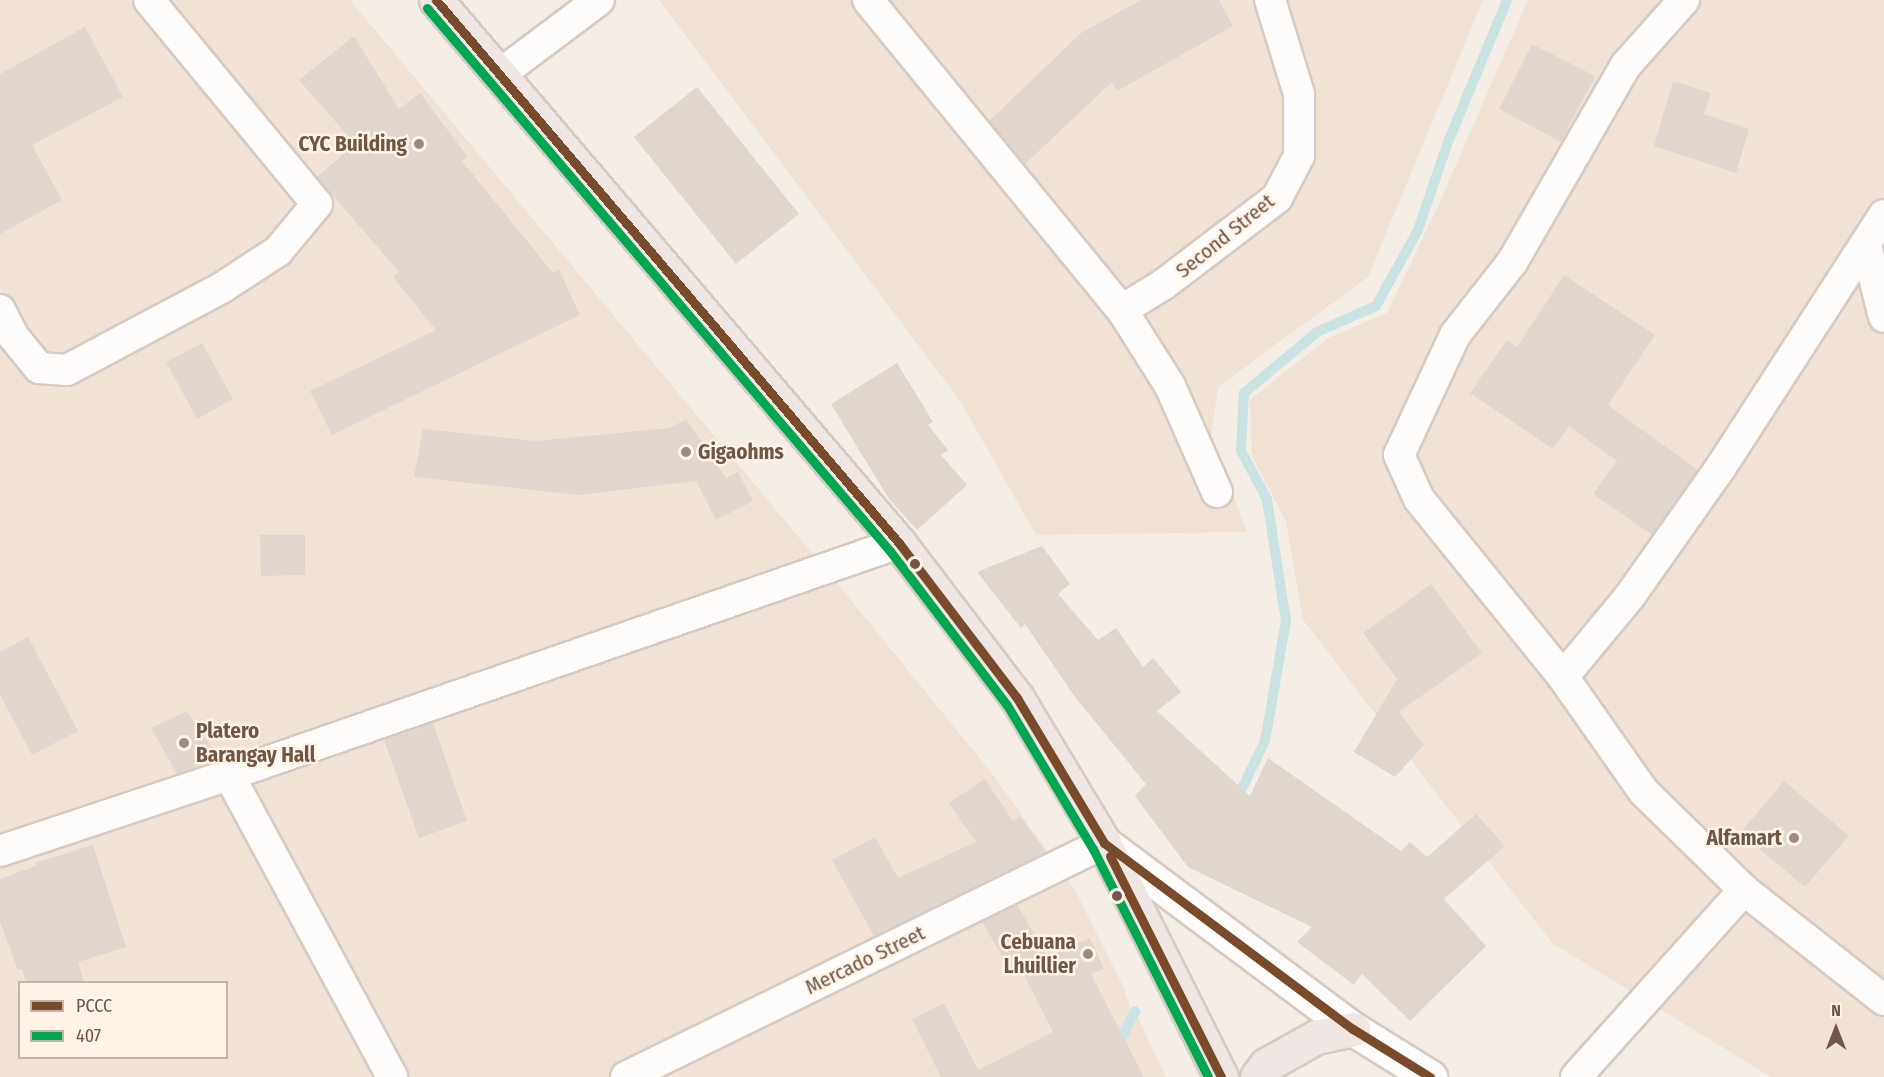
<!DOCTYPE html>
<style>
body{margin:0}
#map{position:relative;width:1884px;height:1077px;overflow:hidden;background:#f4eee6;font-family:"Fira Sans Condensed",sans-serif}
div>[style]{position:absolute}
.residential>*{inset:0;background:#f0e3d6}
.stream>*{height:10px;margin:-5px;padding:0 5px;transform-origin:5px;border-radius:5px;background:#c9e3e3}
.building>*{inset:0;background:#e0d6ce}
.roads{filter:drop-shadow(2px 0 #d6cbc4) drop-shadow(-2px 0 #d6cbc4) drop-shadow(0 2px #d6cbc4) drop-shadow(0 -2px #d6cbc4)}
.street>*{height:30px;margin:-15px;padding:0 15px;transform-origin:15px;border-radius:15px;background:#fdfcfb}
.secondary>*{height:33px;margin:-16.5px;padding:0 16.5px;transform-origin:16.5px;border-radius:16.5px;background:#fdfcfb}
.highway>*{height:33px;margin:-16.5px;padding:0 16.5px;transform-origin:16.5px;border-radius:16.5px;background:#f0e6e3}
.bus-1>*{height:9px;margin:-4.5px;padding:0 4.5px;transform-origin:4.5px;border-radius:4.5px;background:#7a4b2a}
.bus-2>*{height:9px;margin:-4.5px;padding:0 4.5px;transform-origin:4.5px;border-radius:4.5px;background:#00a651}
.dots>*{width:16px;height:16px;translate:-50% -50%;box-sizing:border-box;border:3px solid #fef3e6;border-radius:50%}
span{translate:-50% -50%;white-space:nowrap;text-align:center;line-height:1.15;-webkit-text-stroke:5px #fef3e6;paint-order:stroke}
.poi-label{font-size:21px;color:#705549;font-weight:700}
.right{translate:-100% -50%;text-align:right}
.left{translate:0 -50%;text-align:left}
.street-label{font-size:21px;color:#705549}
.legend{position:absolute;left:18px;top:981px;width:210px;height:78px;box-sizing:border-box;background:#fef3e6;border:2px solid #c5b4a7;margin:0;padding:8px 10px;list-style:none;font-size:18px;color:#705549}
.legend li{display:flex;align-items:center;gap:12px;height:30px}
.legend b{width:30px;border:2px solid #c5b4a7}
.north{position:absolute;left:1806px;top:999px;width:60px;height:60px;-webkit-text-stroke:4px #fef3e6;paint-order:stroke;rotate:0deg;font-size:16px;font-weight:700;line-height:24px;text-align:center;color:#705549}
.north::after{content:'';display:block;margin:auto;width:21px;height:27px;background:#705549;clip-path:polygon(50% 0,100% 100%,50% 72%,0 100%)}
</style>
<div id="map">
<div class="residential">
<i style="clip-path:polygon(evenodd,0 0,350px 0,837px 583px,994px 776px,1075px 890px,1123px 986px,1132px 1015px,1135px 1011px,1166px 1077px,0 1077px,0 0,20px 982px,226px 982px,226px 1058px,20px 1058px,20px 982px)"></i>
<i style="clip-path:polygon(659px 0,1483px 0,1368px 277px,1218px 387px,1211px 437px,1247px 532px,1036px 535px,959px 399px)"></i>
<i style="clip-path:polygon(1528px 0,1884px 0,1884px 1077px,1771px 1077px,1552px 943px,1303px 620px,1286px 522px,1252px 456px,1250px 400px,1328px 338px,1387px 313px,1438px 206px)"></i>
</div>
<div class="stream">
<i style="left:1236px;top:801px;width:67px;rotate:-64.2deg"></i>
<i style="left:1265px;top:741px;width:122px;rotate:-80.1deg"></i>
<i style="left:1286px;top:621px;width:123px;rotate:-98.9deg"></i>
<i style="left:1267px;top:499px;width:55px;rotate:-118.4deg"></i>
<i style="left:1241px;top:451px;width:58px;rotate:-87deg"></i>
<i style="left:1244px;top:393px;width:95px;rotate:-39.9deg"></i>
<i style="left:1317px;top:332px;width:64px;rotate:-23.8deg"></i>
<i style="left:1376px;top:306px;width:87px;rotate:-61.1deg"></i>
<i style="left:1418px;top:230px;width:93px;rotate:-71.2deg"></i>
<i style="left:1448px;top:142px;width:154px;rotate:-67.4deg"></i>
<i style="left:1117px;top:1047px;width:40px;rotate:-63.4deg"></i>
</div>
<div class="building">
<i style="clip-path:polygon(1141px 0,1219px 0,1233px 26px,1117px 91px,1112px 82px,1025px 164px,989px 121px,1081px 33px)"></i>
<i style="clip-path:polygon(85px 27px,123px 97px,32px 145px,62px 200px,0 234px,0 74px)"></i>
<i style="clip-path:polygon(354px 36px,399px 109px,420px 93px,467px 156px,462px 161px,553px 273px,559px 270px,580px 315px,332px 435px,310px 391px,436px 330px,393px 277px,399px 272px,317px 177px,355px 144px,299px 80px)"></i>
<i style="clip-path:polygon(1532px 44px,1595px 76px,1561px 142px,1499px 109px)"></i>
<i style="clip-path:polygon(1673px 81px,1711px 93px,1704px 114px,1749px 129px,1736px 173px,1654px 146px)"></i>
<i style="clip-path:polygon(697px 87px,799px 214px,736px 264px,634px 137px)"></i>
<i style="clip-path:polygon(1564px 275px,1655px 335px,1608px 405px,1698px 470px,1652px 535px,1593px 494px,1617px 461px,1569px 426px,1553px 449px,1470px 393px,1507px 340px,1517px 347px)"></i>
<i style="clip-path:polygon(202px 343px,233px 399px,197px 419px,166px 362px)"></i>
<i style="clip-path:polygon(897px 363px,933px 422px,928px 425px,948px 450px,941px 455px,967px 485px,917px 530px,889px 499px,831px 404px)"></i>
<i style="clip-path:polygon(686px 419px,726px 478px,738px 472px,753px 501px,716px 520px,696px 481px,579px 495px,414px 477px,423px 429px,535px 441px,670px 428px)"></i>
<i style="clip-path:polygon(260px 535px,305px 535px,305px 575px,261px 576px)"></i>
<i style="clip-path:polygon(1042px 546px,1070px 584px,1058px 594px,1098px 640px,1116px 628px,1143px 667px,1153px 658px,1181px 692px,1157px 711px,1250px 796px,1268px 758px,1401px 851px,1410px 842px,1427px 857px,1476px 814px,1505px 846px,1444px 899px,1486px 946px,1410px 1021px,1362px 974px,1354px 985px,1297px 942px,1312px 927px,1188px 867px,1135px 796px,1146px 784px,1075px 697px,1025px 624px,1021px 628px,977px 572px)"></i>
<i style="clip-path:polygon(1431px 584px,1482px 653px,1399px 712px,1424px 745px,1395px 777px,1354px 752px,1397px 679px,1363px 633px)"></i>
<i style="clip-path:polygon(28px 637px,78px 731px,32px 755px,0 695px,0 652px)"></i>
<i style="clip-path:polygon(187px 711px,218px 758px,177px 774px,151px 728px)"></i>
<i style="clip-path:polygon(433px 723px,467px 821px,419px 838px,384px 740px)"></i>
<i style="clip-path:polygon(985px 779px,1013px 821px,1020px 816px,1046px 852px,874px 936px,832px 860px,875px 837px,898px 878px,976px 842px,949px 803px)"></i>
<i style="clip-path:polygon(1784px 781px,1849px 836px,1805px 887px,1740px 833px)"></i>
<i style="clip-path:polygon(93px 845px,126px 947px,78px 962px,84px 982px,26px 982px,22px 969px,18px 970px,0 922px,0 879px,36px 866px,35px 863px)"></i>
<i style="clip-path:polygon(1017px 905px,1048px 957px,1090px 938px,1104px 969px,1091px 974px,1144px 1077px,941px 1077px,912px 1019px,944px 1003px,978px 1070px,1053px 1032px,1021px 969px,1013px 974px,982px 922px)"></i>
</div>
<div class="roads">
<div class="street">
<i style="left:868px;top:0;width:401px;rotate:50.7deg"></i>
<i style="left:1122px;top:310px;width:90px;rotate:57.7deg"></i>
<i style="left:1170px;top:386px;width:116px;rotate:66.1deg"></i>
<i style="left:1684px;top:0;width:87px;rotate:131.7deg"></i>
<i style="left:1626px;top:65px;width:226px;rotate:120deg"></i>
<i style="left:1513px;top:261px;width:94px;rotate:128.1deg"></i>
<i style="left:1455px;top:335px;width:132px;rotate:115deg"></i>
<i style="left:1399px;top:455px;width:48px;rotate:65.6deg"></i>
<i style="left:1419px;top:499px;width:229px;rotate:51deg"></i>
<i style="left:1563px;top:677px;width:139px;rotate:54.9deg"></i>
<i style="left:1643px;top:791px;width:141px;rotate:44.4deg"></i>
<i style="left:1744px;top:890px;width:178px;rotate:38.2deg"></i>
<i style="left:499px;top:75px;width:125px;rotate:-36.9deg"></i>
<i style="left:1866px;top:245px;width:74px;rotate:76deg"></i>
<i style="left:0;top:310px;width:29px;rotate:63deg"></i>
<i style="left:13px;top:336px;width:41px;rotate:50.9deg"></i>
<i style="left:39px;top:368px;width:28px;rotate:4deg"></i>
<i style="left:67px;top:370px;width:177px;rotate:-28deg"></i>
<i style="left:223px;top:287px;width:66px;rotate:-33.2deg"></i>
<i style="left:278px;top:251px;width:61px;rotate:-50.3deg"></i>
<i style="left:317px;top:204px;width:264px;rotate:-129.5deg"></i>
<i style="left:1122px;top:310px;width:49px;rotate:-31.8deg"></i>
<i style="left:1164px;top:284px;width:142px;rotate:-37.3deg"></i>
<i style="left:1277px;top:198px;width:47px;rotate:-62.4deg"></i>
<i style="left:1299px;top:156px;width:62px;rotate:-90deg"></i>
<i style="left:1299px;top:94px;width:98px;rotate:-107.1deg"></i>
<i style="left:1563px;top:677px;width:105px;rotate:-50.4deg"></i>
<i style="left:1630px;top:596px;width:158px;rotate:-54.8deg"></i>
<i style="left:1721px;top:467px;width:300px;rotate:-57.1deg"></i>
<i style="left:229px;top:775px;width:343px;rotate:61.6deg"></i>
<i style="left:0;top:851px;width:241px;rotate:-18.4deg"></i>
<i style="left:229px;top:775px;width:709px;rotate:-19.1deg"></i>
<i style="left:626px;top:1077px;width:532px;rotate:-26.08deg"></i>
<i style="left:1576px;top:1077px;width:251px;rotate:-48.1deg"></i>
</div>
<div class="secondary">
<i style="left:1104px;top:843px;width:311px;rotate:36.8deg"></i>
<i style="left:1353px;top:1029px;width:91px;rotate:31.9deg"></i>
</div>
<div class="highway">
<i style="left:436px;top:0;width:714px;rotate:49.55deg"></i>
<i style="left:899px;top:543px;width:195px;rotate:52.7deg"></i>
<i style="left:1017px;top:698px;width:169px;rotate:59deg"></i>
<i style="left:1104px;top:843px;width:262px;rotate:63.4deg"></i>
<i style="left:1257px;top:1077px;width:15px;rotate:-53deg"></i>
<i style="left:1266px;top:1065px;width:57px;rotate:-29.2deg"></i>
<i style="left:1316px;top:1037px;width:38px;rotate:-12deg"></i>
</div>
</div>
<div class="bus-1">
<i style="left:436px;top:0;width:714px;rotate:49.55deg"></i>
<i style="left:899px;top:543px;width:195px;rotate:52.7deg"></i>
<i style="left:1017px;top:698px;width:169px;rotate:59deg"></i>
<i style="left:1104px;top:843px;width:311px;rotate:36.8deg"></i>
<i style="left:1353px;top:1029px;width:91px;rotate:31.9deg"></i>
<i style="left:1110px;top:856px;width:247px;rotate:63.3deg"></i>
</div>
<div class="bus-2">
<i style="left:427px;top:8px;width:714px;rotate:49.55deg"></i>
<i style="left:890px;top:551px;width:193px;rotate:52.8deg"></i>
<i style="left:1007px;top:705px;width:168px;rotate:59.2deg"></i>
<i style="left:1093px;top:849px;width:255px;rotate:63.2deg"></i>
</div>
<div class="dots">
<i style="left:419px;top:144px;background:#9e8b80"></i>
<i style="left:686px;top:452px;background:#9e8b80"></i>
<i style="left:915px;top:564px;background:#705549"></i>
<i style="left:184px;top:743px;background:#9e8b80"></i>
<i style="left:1794px;top:838px;background:#9e8b80"></i>
<i style="left:1117px;top:896px;background:#705549"></i>
<i style="left:1088px;top:954px;background:#9e8b80"></i>
</div>
<div class="poi-label">
<span class="right" style="left:407px;top:144px">CYC Building</span>
<span class="left" style="left:698px;top:452px">Gigaohms</span>
<span class="left" style="left:196px;top:743px">Platero<br>Barangay Hall</span>
<span class="right" style="left:1782px;top:838px">Alfamart</span>
<span class="right" style="left:1076px;top:954px">Cebuana<br>Lhuillier</span>
</div>
<div class="street-label">
<span style="left:1225px;top:236px;rotate:-39deg">Second Street</span>
<span style="left:865px;top:960px;rotate:-26deg">Mercado Street</span>
</div>
<ul class="legend">
<li><b style="height:8px;background:#7a4b2a"></b>PCCC</li>
<li><b style="height:8px;background:#00a651"></b>407</li>
</ul>
<div class="north">N</div>
</div>
